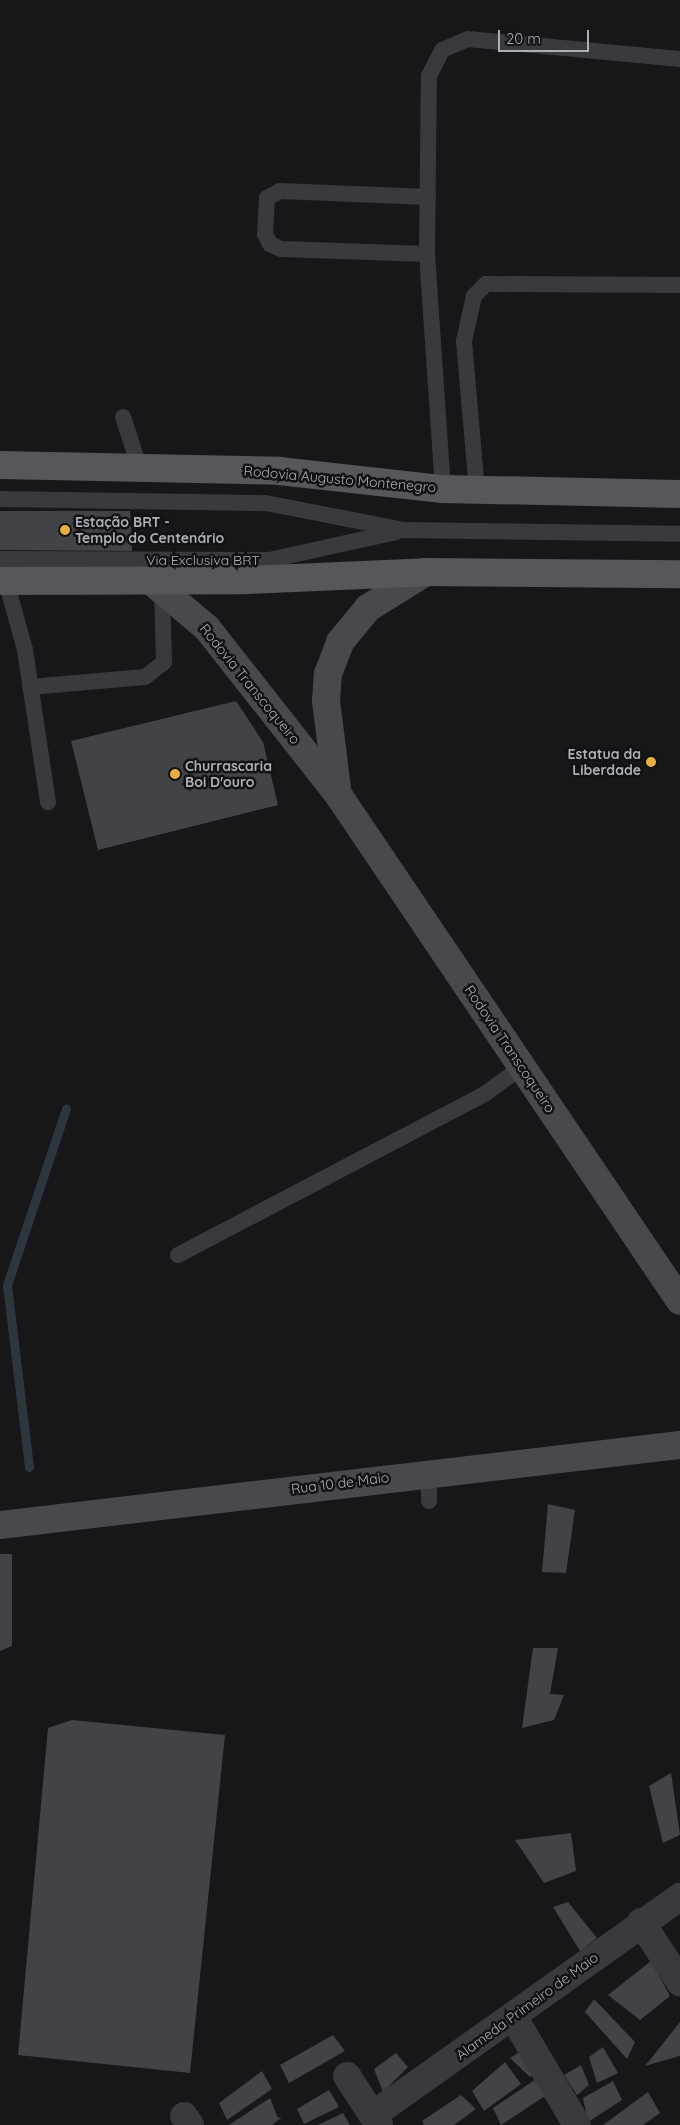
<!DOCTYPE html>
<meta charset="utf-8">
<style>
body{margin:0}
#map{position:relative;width:680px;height:2125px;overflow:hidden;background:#171719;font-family:Quicksand,sans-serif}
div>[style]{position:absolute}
.stream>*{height:9px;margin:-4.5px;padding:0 4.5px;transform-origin:4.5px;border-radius:4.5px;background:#2e363d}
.building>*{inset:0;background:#424346}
.service>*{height:16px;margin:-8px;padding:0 8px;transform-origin:8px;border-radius:8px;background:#393a3e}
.minor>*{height:28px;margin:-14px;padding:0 14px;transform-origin:14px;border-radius:14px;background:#393a3e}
.secondary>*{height:28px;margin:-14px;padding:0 14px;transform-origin:14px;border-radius:14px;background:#47494e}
.primary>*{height:28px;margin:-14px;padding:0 14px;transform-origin:14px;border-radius:14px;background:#55575d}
.dots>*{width:14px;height:14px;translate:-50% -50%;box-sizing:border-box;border:2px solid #121214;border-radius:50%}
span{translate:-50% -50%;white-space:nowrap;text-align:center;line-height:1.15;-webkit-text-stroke:5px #121214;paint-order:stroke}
.street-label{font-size:14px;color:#aaafb8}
.poi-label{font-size:14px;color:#aaafb8;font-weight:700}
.left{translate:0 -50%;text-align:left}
.right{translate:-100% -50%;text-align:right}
.scale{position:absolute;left:498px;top:30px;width:91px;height:22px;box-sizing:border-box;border:2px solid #aaafb8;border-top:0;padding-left:6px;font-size:15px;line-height:18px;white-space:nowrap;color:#aaafb8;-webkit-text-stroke:4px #121214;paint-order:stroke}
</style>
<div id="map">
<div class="stream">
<i style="left:29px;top:1467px;width:183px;rotate:-96.9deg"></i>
<i style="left:7px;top:1285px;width:186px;rotate:-71.5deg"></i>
</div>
<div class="building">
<i style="clip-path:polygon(0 511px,130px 511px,132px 551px,0 550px)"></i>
<i style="clip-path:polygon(236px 701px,263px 742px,278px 805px,98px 850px,71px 741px)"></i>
<i style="clip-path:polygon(548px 1504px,575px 1510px,566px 1573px,542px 1572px)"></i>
<i style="clip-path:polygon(0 1554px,12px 1554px,12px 1646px,0 1651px)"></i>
<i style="clip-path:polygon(533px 1648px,558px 1648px,550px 1694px,564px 1695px,554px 1720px,522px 1728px)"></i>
<i style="clip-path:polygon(72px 1720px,225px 1735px,190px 2073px,18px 2055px,48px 1728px)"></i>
<i style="clip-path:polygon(671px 1773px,680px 1835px,663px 1843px,649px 1786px)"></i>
<i style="clip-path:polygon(571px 1833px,576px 1871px,544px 1883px,515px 1840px)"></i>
<i style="clip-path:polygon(568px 1902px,597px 1938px,580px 1951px,553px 1907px)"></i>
<i style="clip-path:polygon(651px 1961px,670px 1996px,640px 2020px,608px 1995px)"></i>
<i style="clip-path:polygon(594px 1999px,635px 2042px,627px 2059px,585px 2012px)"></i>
<i style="clip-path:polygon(680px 2022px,680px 2056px,645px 2066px)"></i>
<i style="clip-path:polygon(333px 2035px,345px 2051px,289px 2083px,280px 2065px)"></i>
<i style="clip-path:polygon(603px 2047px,618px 2073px,597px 2083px,589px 2057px)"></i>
<i style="clip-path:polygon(521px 2051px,536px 2072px,530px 2077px,510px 2058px)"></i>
<i style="clip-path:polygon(396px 2053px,408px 2067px,383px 2092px,374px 2069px)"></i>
<i style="clip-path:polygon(505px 2062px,521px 2084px,484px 2111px,472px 2091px)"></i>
<i style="clip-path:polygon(581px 2065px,589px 2085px,577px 2095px,564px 2075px)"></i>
<i style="clip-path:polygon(262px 2071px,272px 2089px,227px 2120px,219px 2103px)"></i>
<i style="clip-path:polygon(539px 2077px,548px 2094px,501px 2125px,493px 2108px)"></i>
<i style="clip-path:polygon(613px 2081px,622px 2100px,588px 2122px,583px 2098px)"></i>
<i style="clip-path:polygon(329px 2090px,339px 2107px,304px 2124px,297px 2109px)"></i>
<i style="clip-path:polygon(648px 2092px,660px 2113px,643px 2125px,603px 2125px)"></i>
<i style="clip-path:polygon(461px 2095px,476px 2109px,454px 2125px,424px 2125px,422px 2121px)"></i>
<i style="clip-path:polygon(270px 2098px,278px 2118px,282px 2117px,272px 2125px,229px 2125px)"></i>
<i style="clip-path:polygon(343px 2113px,350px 2125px,318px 2125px)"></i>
</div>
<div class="service">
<i style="left:427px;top:254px;width:146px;rotate:-178deg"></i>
<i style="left:281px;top:249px;width:12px;rotate:-156deg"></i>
<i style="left:270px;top:244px;width:11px;rotate:-117deg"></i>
<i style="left:265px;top:234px;width:36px;rotate:-87deg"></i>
<i style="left:267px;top:198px;width:15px;rotate:-28deg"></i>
<i style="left:280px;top:191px;width:148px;rotate:2.3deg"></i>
<i style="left:123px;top:417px;width:55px;rotate:71.9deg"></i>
<i style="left:443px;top:489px;width:236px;rotate:-93.9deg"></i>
<i style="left:427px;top:254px;width:178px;rotate:-89.4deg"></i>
<i style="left:429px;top:76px;width:29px;rotate:-63deg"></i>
<i style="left:442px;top:50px;width:28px;rotate:-23deg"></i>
<i style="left:468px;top:39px;width:213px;rotate:5.4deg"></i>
<i style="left:477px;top:490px;width:150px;rotate:-95deg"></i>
<i style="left:464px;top:341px;width:46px;rotate:-77.5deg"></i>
<i style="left:474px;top:296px;width:17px;rotate:-45deg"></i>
<i style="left:486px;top:284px;width:194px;rotate:0.3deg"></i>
<i style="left:0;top:499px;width:266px;rotate:0.9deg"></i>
<i style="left:266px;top:503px;width:141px;rotate:11.1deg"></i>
<i style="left:404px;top:530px;width:276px;rotate:0.8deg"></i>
<i style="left:0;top:559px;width:269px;rotate:0.2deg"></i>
<i style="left:269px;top:560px;width:130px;rotate:-12.4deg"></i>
<i style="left:6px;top:581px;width:72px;rotate:74.6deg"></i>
<i style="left:25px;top:650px;width:154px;rotate:81.4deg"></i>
<i style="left:30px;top:687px;width:115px;rotate:-5deg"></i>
<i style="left:145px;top:677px;width:24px;rotate:-38deg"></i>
<i style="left:164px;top:662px;width:72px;rotate:-91.6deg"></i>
<i style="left:178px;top:1255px;width:348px;rotate:-27.7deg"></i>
<i style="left:486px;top:1093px;width:44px;rotate:-35.8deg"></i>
<i style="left:429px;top:1501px;width:29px;rotate:-90deg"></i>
</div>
<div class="minor">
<i style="left:641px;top:1922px;width:72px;rotate:57deg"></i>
<i style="left:514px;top:2018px;width:124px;rotate:59.5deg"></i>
<i style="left:347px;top:2076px;width:59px;rotate:56.9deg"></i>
<i style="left:373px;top:2115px;width:377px;rotate:-35.4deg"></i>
<i style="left:184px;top:2116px;width:11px;rotate:56deg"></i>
</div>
<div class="secondary">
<i style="left:151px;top:581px;width:73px;rotate:40deg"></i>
<i style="left:207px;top:628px;width:214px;rotate:51.8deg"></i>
<i style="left:339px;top:796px;width:609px;rotate:55.97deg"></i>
<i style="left:337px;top:788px;width:88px;rotate:-97.2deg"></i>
<i style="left:326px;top:701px;width:27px;rotate:-86deg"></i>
<i style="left:328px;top:674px;width:34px;rotate:-69deg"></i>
<i style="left:340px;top:642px;width:44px;rotate:-50.5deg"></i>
<i style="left:368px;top:608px;width:68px;rotate:-31.8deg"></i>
<i style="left:0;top:1525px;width:685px;rotate:-6.71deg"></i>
</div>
<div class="primary">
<i style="left:0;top:465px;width:279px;rotate:1.2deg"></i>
<i style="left:279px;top:471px;width:165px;rotate:6.3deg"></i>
<i style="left:443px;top:489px;width:237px;rotate:1.2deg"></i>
<i style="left:0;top:581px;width:246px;rotate:-0.2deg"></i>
<i style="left:246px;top:580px;width:180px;rotate:-2.5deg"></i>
<i style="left:426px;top:572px;width:254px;rotate:0.5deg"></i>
</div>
<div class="dots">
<i style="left:65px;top:530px;background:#e7af41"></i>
<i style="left:651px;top:762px;background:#e7af41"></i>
<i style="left:175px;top:774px;background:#e7af41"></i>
</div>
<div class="street-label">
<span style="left:340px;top:479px;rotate:5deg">Rodovia Augusto Montenegro</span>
<span style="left:203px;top:560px">Via Exclusiva BRT</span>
<span style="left:250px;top:684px;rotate:51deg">Rodovia Transcoqueiro</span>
<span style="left:510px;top:1049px;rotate:56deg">Rodovia Transcoqueiro</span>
<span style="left:340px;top:1483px;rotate:-7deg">Rua 10 de Maio</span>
<span style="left:527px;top:2006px;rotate:-36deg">Alameda Primeiro de Maio</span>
</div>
<div class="poi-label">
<span class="left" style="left:75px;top:530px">Estação BRT -<br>Templo do Centenário</span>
<span class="right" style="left:641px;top:762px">Estatua da<br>Liberdade</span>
<span class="left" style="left:185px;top:774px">Churrascaria<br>Boi D'ouro</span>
</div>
<div class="scale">20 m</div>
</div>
